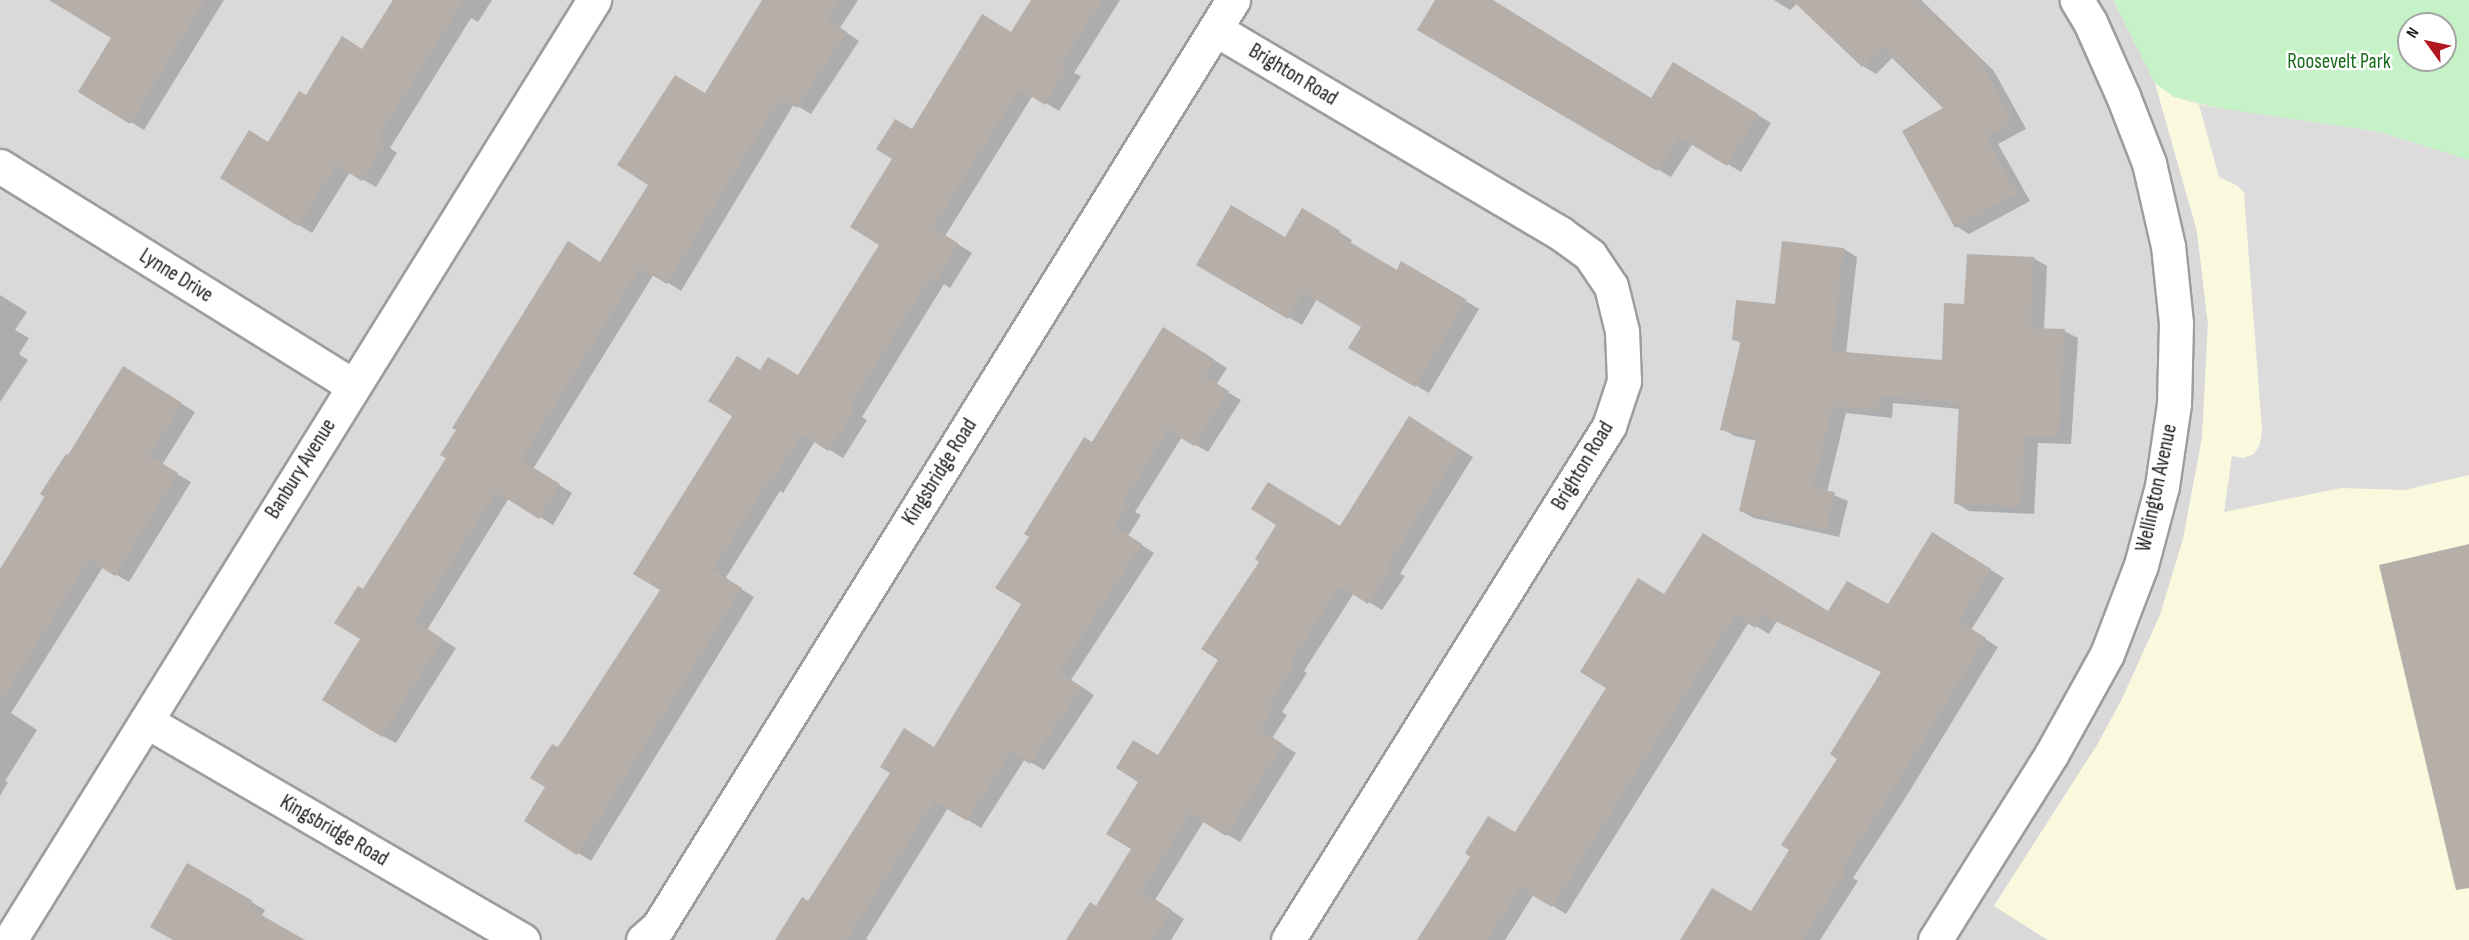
<!DOCTYPE html>
<style>
body{margin:0}
#map{position:relative;width:2469px;height:940px;overflow:hidden;background:#ece9e3;font-family:"Sofia Sans Condensed",sans-serif}
div>[style]{position:absolute}
.residential>*{inset:0;background:#dad9d9}
.education>*{inset:0;background:#faf9de}
.park>*{inset:0;background:#c5f2c6}
.parking>*{inset:0;background:#dcdcdc}
.shadow>*{inset:0;background:#0003}
.building>*{inset:0;background:#b5aea9}
.roads{filter:drop-shadow(2px 0 #9d9d9d) drop-shadow(-2px 0 #9d9d9d) drop-shadow(0 2px #9d9d9d) drop-shadow(0 -2px #9d9d9d)}
.minor>*{height:33px;margin:-16.5px;padding:0 16.5px;transform-origin:16.5px;border-radius:16.5px;background:#fff}
span{translate:-50% -50%;white-space:nowrap;text-align:center;line-height:1.15;-webkit-text-stroke:5px #fff;paint-order:stroke}
.park-label{font-size:21px;color:#186c1b}
.street-label{font-size:21px;color:#1c1c1c}
.north{position:absolute;left:2397px;top:12px;width:60px;height:60px;box-sizing:border-box;background:#fff;border:2px solid #a4a4a4;border-radius:50%;rotate:303deg;font-size:16px;font-weight:700;line-height:24px;text-align:center;color:#1c1c1c}
.north::after{content:'';display:block;margin:auto;width:21px;height:27px;background:#b0181f;clip-path:polygon(50% 0,100% 100%,50% 72%,0 100%)}
</style>
<div id="map">
<div class="residential">
<i style="clip-path:polygon(0 0,2113px 0,2155px 83px,2197px 231px,2208px 324px,2202px 438px,2183px 539px,2160px 615px,2122px 699px,2097px 745px,1994px 906px,2048px 940px,0 940px)"></i>
</div>
<div class="education">
<i style="clip-path:polygon(2155px 83px,2174px 97px,2199px 105px,2380px 132px,2469px 160px,2469px 940px,2048px 940px,1994px 906px,2097px 745px,2122px 699px,2160px 615px,2183px 539px,2202px 438px,2208px 324px,2197px 231px)"></i>
</div>
<div class="park">
<i style="clip-path:polygon(evenodd,2113px 0,2469px 0,2469px 160px,2380px 132px,2229px 110px,2174px 97px,2155px 83px,2113px 0,2409px 24px,2445px 24px,2445px 60px,2409px 60px,2409px 24px)"></i>
</div>
<div class="parking">
<i style="clip-path:polygon(2199px 105px,2380px 132px,2469px 160px,2469px 475px,2404px 490px,2341px 488px,2224px 512px,2232px 456px,2243px 458px,2254px 454px,2260px 444px,2262px 430px,2244px 193px,2238px 186px,2219px 177px)"></i>
</div>
<div class="shadow">
<i style="clip-path:polygon(87px 0,224px 0,144px 130px,131px 122px,113px 37px)"></i>
<i style="clip-path:polygon(395px 0,492px 0,478px 22px,471px 18px,390px 148px,397px 153px,376px 187px,350px 172px,312px 233px,222px 178px,269px 143px,306px 97px,363px 51px)"></i>
<i style="clip-path:polygon(763px 0,858px 0,840px 28px,859px 41px,811px 114px,794px 104px,681px 291px,654px 274px,533px 469px,572px 493px,553px 525px,509px 498px,427px 630px,456px 648px,396px 743px,383px 736px,362px 639px,364px 591px,601px 263px)"></i>
<i style="clip-path:polygon(1033px 0,1120px 0,1074px 73px,1081px 76px,1059px 111px,1033px 95px,945px 236px,972px 253px,950px 288px,944px 284px,862px 417px,867px 420px,843px 458px,815px 441px,783px 493px,780px 491px,725px 579px,754px 597px,591px 861px,526px 821px,547px 787px,559px 749px,662px 590px,760px 372px,799px 377px,881px 245px,913px 130px,1012px 34px)"></i>
<i style="clip-path:polygon(1436px 0,1492px 0,1652px 99px,1687px 71px,1771px 123px,1741px 172px,1693px 143px,1671px 177px,1419px 29px)"></i>
<i style="clip-path:polygon(1774px 0,1921px 0,1994px 71px,2026px 129px,1998px 144px,2030px 201px,1969px 234px,1956px 226px,1946px 108px,1893px 57px,1876px 74px,1863px 66px,1798px 3px,1790px 10px)"></i>
<i style="clip-path:polygon(1302px 210px,1352px 240px,1350px 244px,1398px 272px,1402px 263px,1479px 309px,1429px 393px,1350px 347px,1363px 326px,1317px 299px,1302px 325px,1198px 264px,1286px 238px)"></i>
<i style="clip-path:polygon(1844px 249px,1857px 257px,1846px 354px,1943px 362px,1966px 306px,2033px 258px,2047px 266px,2044px 330px,2064px 331px,2078px 338px,2071px 444px,2038px 443px,2034px 514px,1969px 511px,1956px 503px,1960px 409px,1893px 403px,1892px 418px,1846px 413px,1827px 492px,1848px 501px,1839px 537px,1754px 518px,1741px 511px,1757px 441px,1735px 436px,1722px 429px,1742px 344px,1734px 339px)"></i>
<i style="clip-path:polygon(0 295px,27px 312px,15px 330px,29px 338px,19px 354px,28px 360px,0 402px)"></i>
<i style="clip-path:polygon(1177px 337px,1227px 368px,1216px 385px,1241px 400px,1208px 452px,1182px 437px,1135px 512px,1141px 515px,1128px 536px,1154px 553px,1071px 680px,1094px 695px,1044px 770px,1025px 759px,981px 828px,948px 808px,866px 939px,869px 940px,790px 940px,809px 903px,935px 749px,1023px 604px,1092px 444px)"></i>
<i style="clip-path:polygon(136px 376px,195px 412px,162px 465px,191px 482px,129px 582px,103px 567px,11px 713px,37px 730px,5px 781px,8px 782px,0 796px,0 572px,68px 457px)"></i>
<i style="clip-path:polygon(1423px 426px,1473px 457px,1400px 574px,1405px 576px,1382px 610px,1354px 593px,1304px 671px,1307px 673px,1282px 712px,1287px 715px,1272px 738px,1296px 753px,1240px 842px,1204px 821px,1155px 900px,1184px 919px,1171px 940px,1068px 940px,1097px 907px,1134px 849px,1157px 756px)"></i>
<i style="clip-path:polygon(1946px 542px,2004px 578px,1971px 630px,1998px 647px,1904px 800px,1853px 878px,1858px 881px,1820px 940px,1682px 940px,1752px 913px,1791px 850px,1882px 672px,1777px 621px,1769px 634px,1749px 622px,1566px 914px,1534px 894px,1505px 940px,1419px 940px,1515px 834px,1665px 596px,1829px 613px,1888px 606px)"></i>
<i style="clip-path:polygon(187px 865px,265px 910px,261px 917px,296px 940px,176px 940px)"></i>
</div>
<div class="building">
<i style="clip-path:polygon(49px 0,205px 0,130px 124px,78px 92px,111px 38px)"></i>
<i style="clip-path:polygon(393px 0,464px 0,377px 139px,385px 144px,362px 181px,336px 165px,298px 226px,220px 178px,249px 130px,268px 142px,299px 91px,306px 95px,342px 36px,362px 49px)"></i>
<i style="clip-path:polygon(762px 0,840px 0,828px 20px,847px 32px,797px 108px,781px 97px,667px 284px,640px 268px,521px 460px,560px 484px,539px 519px,496px 492px,415px 621px,443px 639px,382px 737px,322px 700px,360px 639px,334px 623px,358px 586px,363px 589px,446px 458px,440px 455px,456px 430px,452px 428px,568px 241px,600px 262px,648px 185px,617px 165px,675px 75px,705px 93px)"></i>
<i style="clip-path:polygon(1031px 0,1102px 0,1062px 64px,1068px 68px,1045px 105px,1020px 89px,933px 227px,959px 244px,936px 281px,930px 278px,849px 408px,855px 411px,828px 451px,802px 434px,769px 486px,766px 485px,713px 570px,742px 588px,577px 855px,524px 821px,545px 787px,530px 778px,552px 744px,558px 747px,660px 590px,633px 574px,732px 416px,708px 401px,737px 356px,760px 370px,768px 357px,798px 375px,879px 245px,850px 227px,892px 159px,876px 149px,895px 119px,912px 129px,982px 14px,1011px 32px)"></i>
<i style="clip-path:polygon(1435px 0,1493px 0,1651px 98px,1673px 62px,1758px 114px,1727px 166px,1679px 137px,1657px 171px,1417px 30px)"></i>
<i style="clip-path:polygon(1792px 0,1918px 0,1981px 61px,2013px 121px,1986px 137px,2017px 193px,1955px 228px,1902px 131px,1943px 108px,1882px 48px,1862px 67px)"></i>
<i style="clip-path:polygon(1231px 205px,1285px 237px,1302px 208px,1340px 231px,1338px 235px,1397px 270px,1401px 261px,1467px 300px,1415px 387px,1348px 348px,1361px 327px,1303px 292px,1288px 319px,1196px 265px)"></i>
<i style="clip-path:polygon(1782px 241px,1844px 248px,1832px 351px,1942px 360px,1944px 303px,1964px 304px,1967px 254px,2034px 257px,2031px 328px,2065px 329px,2058px 437px,2025px 436px,2021px 507px,1954px 504px,1959px 403px,1880px 396px,1879px 411px,1833px 406px,1813px 488px,1835px 492px,1826px 531px,1739px 511px,1756px 438px,1720px 430px,1741px 341px,1732px 340px,1736px 300px,1775px 304px)"></i>
<i style="clip-path:polygon(1163px 327px,1214px 359px,1204px 376px,1229px 391px,1194px 446px,1168px 430px,1123px 503px,1128px 506px,1115px 527px,1142px 544px,1059px 672px,1082px 687px,1030px 764px,1011px 752px,967px 821px,934px 801px,847px 940px,775px 940px,802px 897px,808px 901px,890px 773px,880px 767px,904px 728px,934px 747px,1021px 604px,995px 588px,1029px 537px,1024px 534px,1084px 437px,1092px 442px)"></i>
<i style="clip-path:polygon(123px 366px,182px 403px,150px 456px,178px 473px,115px 576px,89px 560px,0 703px,0 569px,45px 497px,40px 494px,66px 454px,68px 455px)"></i>
<i style="clip-path:polygon(1409px 416px,1460px 449px,1388px 565px,1392px 568px,1368px 604px,1340px 586px,1291px 662px,1295px 665px,1270px 703px,1274px 706px,1260px 729px,1283px 744px,1226px 836px,1190px 814px,1142px 891px,1172px 910px,1153px 940px,1066px 940px,1090px 902px,1096px 906px,1131px 849px,1106px 834px,1138px 782px,1116px 768px,1133px 740px,1158px 755px,1218px 660px,1201px 649px,1259px 562px,1255px 559px,1276px 525px,1251px 509px,1268px 482px,1340px 526px)"></i>
<i style="clip-path:polygon(1932px 532px,1991px 569px,1959px 621px,1986px 638px,1891px 793px,1841px 869px,1846px 872px,1802px 940px,1680px 940px,1712px 888px,1751px 911px,1789px 850px,1781px 845px,1837px 759px,1830px 754px,1881px 672px,1763px 615px,1755px 628px,1735px 615px,1552px 907px,1520px 888px,1488px 940px,1417px 940px,1470px 857px,1465px 853px,1488px 816px,1515px 832px,1606px 688px,1580px 672px,1638px 578px,1664px 594px,1703px 533px,1828px 611px,1847px 581px,1888px 604px)"></i>
<i style="clip-path:polygon(2469px 544px,2469px 888px,2456px 890px,2379px 565px)"></i>
<i style="clip-path:polygon(187px 863px,253px 901px,249px 908px,305px 940px,173px 940px,150px 927px)"></i>
</div>
<div class="roads">
<div class="minor">
<i style="left:1215px;top:29px;width:401px;rotate:30.6deg"></i>
<i style="left:1560px;top:233px;width:37px;rotate:36deg"></i>
<i style="left:1590px;top:255px;width:37px;rotate:56deg"></i>
<i style="left:1611px;top:286px;width:46px;rotate:76.3deg"></i>
<i style="left:1622px;top:331px;width:50px;rotate:87.7deg"></i>
<i style="left:1624px;top:381px;width:47px;rotate:108.4deg"></i>
<i style="left:1609px;top:426px;width:606px;rotate:121.99deg"></i>
<i style="left:0;top:166px;width:416px;rotate:31.9deg"></i>
<i style="left:146px;top:721px;width:436px;rotate:30.2deg"></i>
<i style="left:10px;top:940px;width:1107px;rotate:-58.15deg"></i>
<i style="left:643px;top:940px;width:20px;rotate:-41deg"></i>
<i style="left:658px;top:927px;width:1091px;rotate:-58.19deg"></i>
<i style="left:1935px;top:940px;width:218px;rotate:-57.9deg"></i>
<i style="left:2051px;top:755px;width:115px;rotate:-61deg"></i>
<i style="left:2107px;top:654px;width:95px;rotate:-69.1deg"></i>
<i style="left:2141px;top:565px;width:82px;rotate:-75.1deg"></i>
<i style="left:2162px;top:486px;width:83px;rotate:-81.7deg"></i>
<i style="left:2174px;top:404px;width:81px;rotate:-88.6deg"></i>
<i style="left:2176px;top:323px;width:77px;rotate:-95.9deg"></i>
<i style="left:2168px;top:246px;width:85px;rotate:-102.9deg"></i>
<i style="left:2149px;top:163px;width:72px;rotate:-111.2deg"></i>
<i style="left:2123px;top:96px;width:81px;rotate:-114deg"></i>
<i style="left:2090px;top:22px;width:26px;rotate:-121deg"></i>
</div>
</div>
<div class="park-label">
<span style="left:2339px;top:62px">Roosevelt Park</span>
</div>
<div class="street-label">
<span style="left:1293px;top:75px;rotate:31deg">Brighton Road</span>
<span style="left:176px;top:276px;rotate:32deg">Lynne Drive</span>
<span style="left:1583px;top:466px;rotate:-59deg">Brighton Road</span>
<span style="left:301px;top:469px;rotate:-58deg">Banbury Avenue</span>
<span style="left:940px;top:472px;rotate:-58deg">Kingsbridge Road</span>
<span style="left:2157px;top:488px;rotate:-78deg">Wellington Avenue</span>
<span style="left:334px;top:831px;rotate:30deg">Kingsbridge Road</span>
</div>
<div class="north">N</div>
</div>
